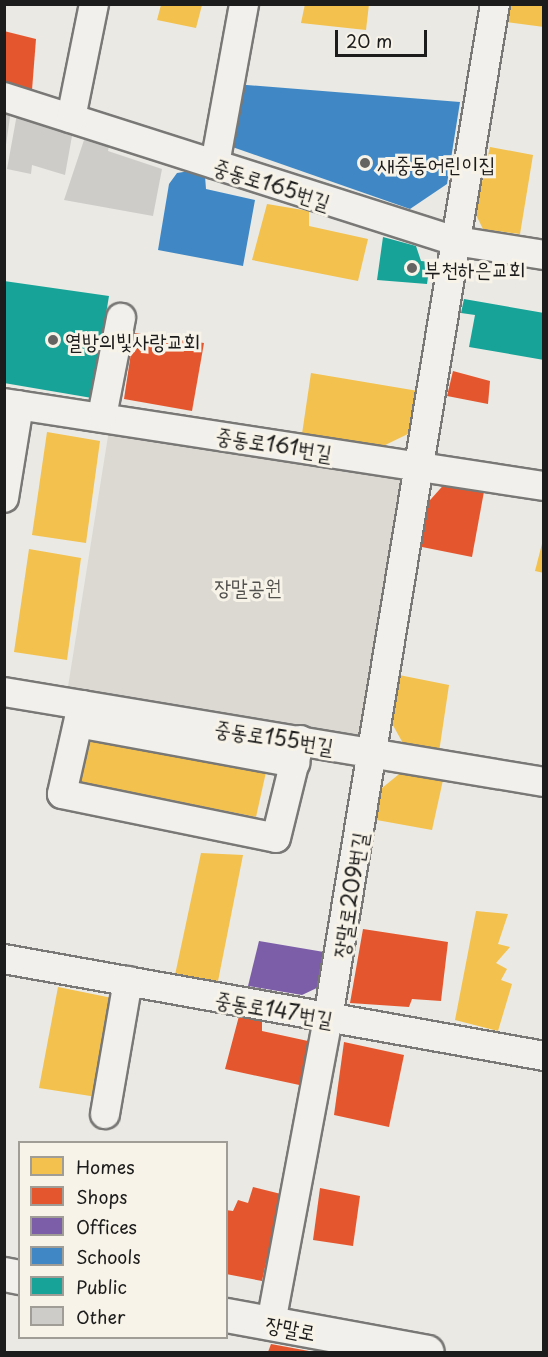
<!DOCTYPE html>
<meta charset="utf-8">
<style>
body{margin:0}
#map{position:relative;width:548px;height:1357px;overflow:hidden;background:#eae9e4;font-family:"Playpen Sans","Poor Story",sans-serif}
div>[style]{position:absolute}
.built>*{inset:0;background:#dbd9d2}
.homes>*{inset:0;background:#f2c14e}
.shops>*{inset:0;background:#e4572e}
.offices>*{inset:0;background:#7b5ea7}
.schools>*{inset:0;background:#3f88c5}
.public>*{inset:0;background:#17a398}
.building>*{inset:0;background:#cdccc9}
.roads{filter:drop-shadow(2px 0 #797876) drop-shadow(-2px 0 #797876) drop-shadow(0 2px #797876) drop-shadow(0 -2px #797876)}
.street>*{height:28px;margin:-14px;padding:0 14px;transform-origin:14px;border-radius:14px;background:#f1f0ec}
.secondary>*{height:33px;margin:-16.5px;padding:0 16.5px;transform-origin:16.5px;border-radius:16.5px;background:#f1f0ec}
.dots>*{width:16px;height:16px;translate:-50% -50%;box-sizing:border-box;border:3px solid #f7f3e8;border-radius:50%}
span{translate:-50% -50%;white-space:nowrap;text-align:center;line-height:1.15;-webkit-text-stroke:6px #f7f3e8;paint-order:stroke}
.poi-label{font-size:21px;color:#1c1c1c}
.left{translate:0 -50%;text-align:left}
.street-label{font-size:21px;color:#1c1c1c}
.park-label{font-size:21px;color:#52514e}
.frame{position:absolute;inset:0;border:6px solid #1c1c1c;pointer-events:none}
.legend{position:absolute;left:18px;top:1141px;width:210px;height:198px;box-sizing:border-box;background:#f7f3e8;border:2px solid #9f9d96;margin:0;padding:8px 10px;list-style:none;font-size:18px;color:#1c1c1c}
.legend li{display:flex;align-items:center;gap:12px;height:30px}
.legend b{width:30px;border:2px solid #9f9d96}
.scale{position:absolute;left:335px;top:30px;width:92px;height:27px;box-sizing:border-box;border:3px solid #1c1c1c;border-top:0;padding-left:8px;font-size:18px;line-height:21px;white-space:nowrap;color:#1c1c1c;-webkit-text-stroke:4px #f7f3e8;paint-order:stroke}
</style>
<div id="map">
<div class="built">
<i style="clip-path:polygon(109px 430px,405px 474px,362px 739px,67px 693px)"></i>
</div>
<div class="homes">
<i style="clip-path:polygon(305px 4px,369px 4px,366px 30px,301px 23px)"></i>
<i style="clip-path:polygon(510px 4px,544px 4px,544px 27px,506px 22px)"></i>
<i style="clip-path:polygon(161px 5px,202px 5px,196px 28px,157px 20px)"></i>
<i style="clip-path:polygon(490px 147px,533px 155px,520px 234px,483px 229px,475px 213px)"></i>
<i style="clip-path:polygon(267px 204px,309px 211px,309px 226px,368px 239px,358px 281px,252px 260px)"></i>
<i style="clip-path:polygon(311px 373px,418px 391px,412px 432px,379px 448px,302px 434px)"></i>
<i style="clip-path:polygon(47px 432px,100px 441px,86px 543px,32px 535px)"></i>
<i style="clip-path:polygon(544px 536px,544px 573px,535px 571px)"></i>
<i style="clip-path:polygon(29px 549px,81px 558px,67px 660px,14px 652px)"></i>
<i style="clip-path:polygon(399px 675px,449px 685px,439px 752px,404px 745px,390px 720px)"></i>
<i style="clip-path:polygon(91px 739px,266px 772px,256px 817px,81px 782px)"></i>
<i style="clip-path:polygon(404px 770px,443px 780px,432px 830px,371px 819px,376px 793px)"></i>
<i style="clip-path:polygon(201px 853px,243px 855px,218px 981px,175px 975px)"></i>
<i style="clip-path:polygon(476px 911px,508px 914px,498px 944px,510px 947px,496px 963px,507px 969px,501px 980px,512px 984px,498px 1031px,455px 1020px)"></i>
<i style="clip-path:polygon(58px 987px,112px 998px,97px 1097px,39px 1088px)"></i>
</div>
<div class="shops">
<i style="clip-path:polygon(4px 31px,36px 39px,32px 90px,4px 82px)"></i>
<i style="clip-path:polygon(134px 333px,204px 343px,192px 411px,124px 399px)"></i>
<i style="clip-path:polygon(453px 371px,490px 381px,488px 404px,447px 396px)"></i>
<i style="clip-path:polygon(448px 480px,485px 486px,472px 557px,417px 546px,423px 508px)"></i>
<i style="clip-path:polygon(363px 929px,448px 942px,441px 1001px,412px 999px,409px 1007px,350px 1003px)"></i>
<i style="clip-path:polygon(239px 1016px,262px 1019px,262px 1031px,308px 1041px,304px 1086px,225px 1069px)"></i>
<i style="clip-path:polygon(344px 1042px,404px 1055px,389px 1127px,334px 1115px)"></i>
<i style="clip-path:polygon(253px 1187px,281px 1194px,262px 1281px,226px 1274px,226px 1210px,233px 1211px,238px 1200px,248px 1203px)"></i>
<i style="clip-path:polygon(320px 1188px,360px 1196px,353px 1246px,313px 1240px)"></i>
<i style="clip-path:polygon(271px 1344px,309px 1351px,309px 1352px,268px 1352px)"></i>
</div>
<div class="offices">
<i style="clip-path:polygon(259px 941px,324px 952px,321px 986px,302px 995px,248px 986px)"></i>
</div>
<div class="schools">
<i style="clip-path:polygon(234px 84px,460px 102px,447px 184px,410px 209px,221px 143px)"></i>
<i style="clip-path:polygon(196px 170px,205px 176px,206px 189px,255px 200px,243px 266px,158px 250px,169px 184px,177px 173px)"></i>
</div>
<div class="public">
<i style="clip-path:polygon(383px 237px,416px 246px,421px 261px,430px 262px,427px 284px,377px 280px)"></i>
<i style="clip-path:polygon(4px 281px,109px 296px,92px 398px,4px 383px)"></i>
<i style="clip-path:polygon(464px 299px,544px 313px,544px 360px,469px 347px,475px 315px,461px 313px)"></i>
</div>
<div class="building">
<i style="clip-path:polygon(4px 108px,11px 110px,6px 145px,4px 145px)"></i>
<i style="clip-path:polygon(17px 114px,72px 136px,65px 175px,32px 165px,31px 174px,7px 169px)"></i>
<i style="clip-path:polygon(85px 137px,110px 140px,108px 151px,162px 169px,153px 216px,64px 200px)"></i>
</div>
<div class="roads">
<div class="street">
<i style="left:4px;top:97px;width:474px;rotate:17.7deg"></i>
<i style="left:456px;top:241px;width:89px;rotate:9deg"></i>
<i style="left:71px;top:118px;width:116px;rotate:-78.6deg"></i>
<i style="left:215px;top:164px;width:163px;rotate:-79.7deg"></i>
<i style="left:4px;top:403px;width:546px;rotate:8.74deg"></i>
<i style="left:102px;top:416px;width:100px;rotate:-79deg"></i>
<i style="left:4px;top:498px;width:94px;rotate:-80.8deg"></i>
<i style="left:4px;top:692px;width:547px;rotate:9.46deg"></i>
<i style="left:82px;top:705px;width:91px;rotate:102.7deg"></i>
<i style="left:62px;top:794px;width:218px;rotate:11.6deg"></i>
<i style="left:276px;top:838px;width:101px;rotate:-76.2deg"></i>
<i style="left:83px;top:724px;width:216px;rotate:10.4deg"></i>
<i style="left:4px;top:959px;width:549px;rotate:10.18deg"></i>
<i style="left:105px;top:1114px;width:135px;rotate:-80.2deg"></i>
<i style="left:271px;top:1323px;width:310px;rotate:-79.4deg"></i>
<i style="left:328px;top:1018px;width:1028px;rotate:-80.65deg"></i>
</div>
<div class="secondary">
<i style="left:4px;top:1274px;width:16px;rotate:11deg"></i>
<i style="left:226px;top:1315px;width:204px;rotate:10.4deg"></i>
</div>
</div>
<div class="dots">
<i style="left:365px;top:163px;background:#646462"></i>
<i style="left:412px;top:268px;background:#646462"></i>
<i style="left:53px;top:340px;background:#646462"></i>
</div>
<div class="poi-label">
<span class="left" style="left:377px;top:163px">새중동어린이집</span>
<span class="left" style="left:424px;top:268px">부천하은교회</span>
<span class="left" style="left:65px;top:340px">열방의빛사랑교회</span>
</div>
<div class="street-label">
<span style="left:272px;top:183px;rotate:18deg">중동로165번길</span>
<span style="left:274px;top:443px;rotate:9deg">중동로161번길</span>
<span style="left:274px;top:736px;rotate:9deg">중동로155번길</span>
<span style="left:349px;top:895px;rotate:-81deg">장말로209번길</span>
<span style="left:274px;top:1008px;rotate:10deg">중동로147번길</span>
<span style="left:291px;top:1327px;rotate:11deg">장말로</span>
</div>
<div class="park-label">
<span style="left:248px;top:586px">장말공원</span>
</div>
<div class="frame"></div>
<ul class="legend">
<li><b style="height:16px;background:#f2c14e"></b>Homes</li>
<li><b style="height:16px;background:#e4572e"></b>Shops</li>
<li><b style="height:16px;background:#7b5ea7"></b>Offices</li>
<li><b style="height:16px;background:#3f88c5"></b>Schools</li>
<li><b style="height:16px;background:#17a398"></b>Public</li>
<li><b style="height:16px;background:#cdccc9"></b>Other</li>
</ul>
<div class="scale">20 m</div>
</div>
